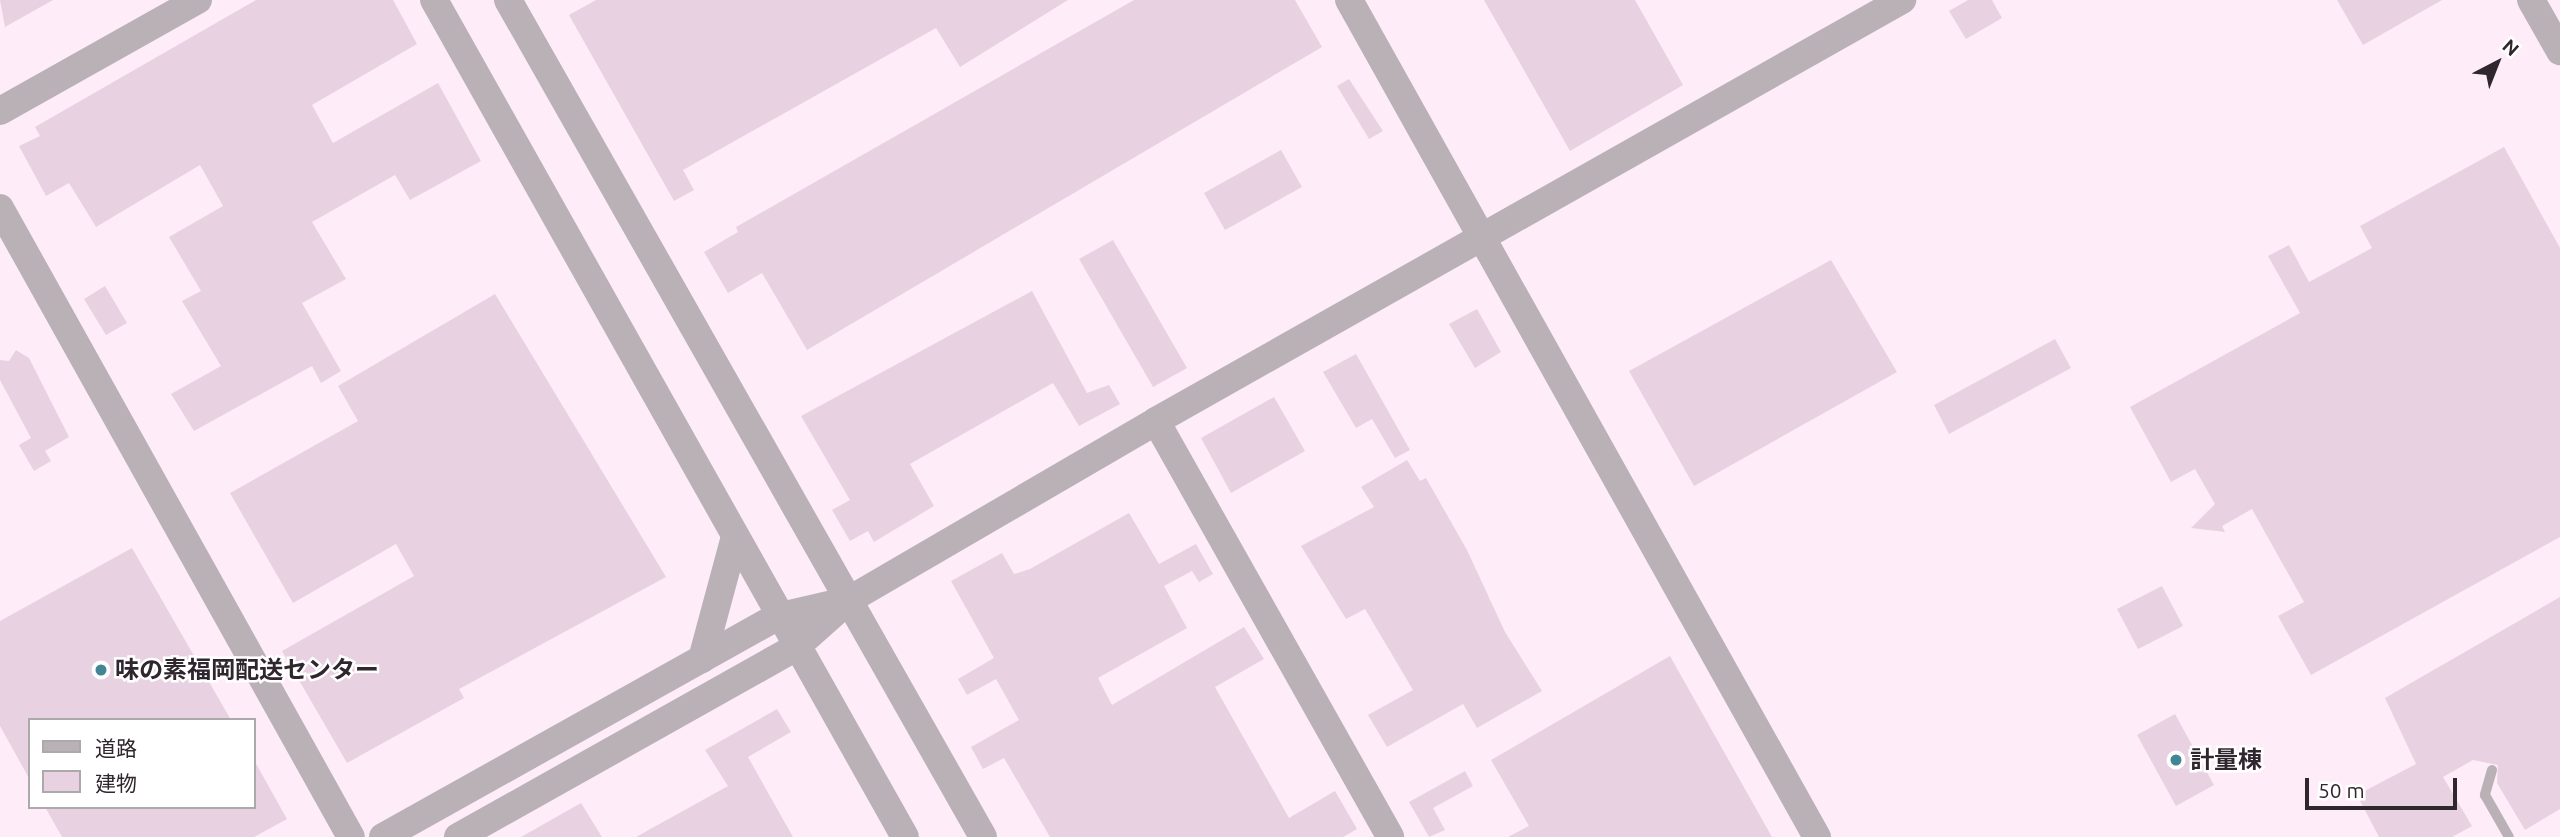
<!DOCTYPE html>
<meta charset="utf-8">
<style>
body{margin:0}
#map{position:relative;width:2560px;height:837px;overflow:hidden;background:#feecf8;font-family:Ubuntu,"Noto Sans JP",sans-serif}
div>[style]{position:absolute}
.building>*{inset:0;background:#e8d2e1}
.service>*{height:10px;margin:-5px;padding:0 5px;transform-origin:5px;border-radius:5px;background:#bab1b7}
.tertiary>*{height:28px;margin:-14px;padding:0 14px;transform-origin:14px;border-radius:14px;background:#bab1b7}
.dots>*{width:19px;height:19px;translate:-50% -50%;box-sizing:border-box;border:4px solid #fff;border-radius:50%}
span{translate:-50% -50%;white-space:nowrap;text-align:center;line-height:1.15;-webkit-text-stroke:5px #fff;paint-order:stroke}
.poi-label{font-size:24px;color:#2f272d;font-weight:700}
.left{translate:0 -50%;text-align:left}
.legend{position:absolute;left:28px;top:718px;width:228px;height:91px;box-sizing:border-box;background:#fff;border:2px solid #aca9ab;margin:0;padding:9px 12px;list-style:none;font-size:21px;color:#2f272d}
.legend li{display:flex;align-items:center;gap:14px;height:35px}
.legend b{width:35px;border:2px solid #aca9ab}
.north{position:absolute;left:2462px;top:28px;width:70px;height:70px;-webkit-text-stroke:5px #fff;paint-order:stroke;rotate:42deg;font-size:19px;font-weight:700;line-height:28px;text-align:center;color:#2f272d}
.north::after{content:'';display:block;margin:auto;width:24px;height:32px;background:#2f272d;clip-path:polygon(50% 0,100% 100%,50% 72%,0 100%)}
.scale{position:absolute;left:2305px;top:778px;width:152px;height:32px;box-sizing:border-box;border:4px solid #2f272d;border-top:0;padding-left:9px;font-size:21px;line-height:24px;white-space:nowrap;color:#2f272d;-webkit-text-stroke:5px #fff;paint-order:stroke}
</style>
<div id="map">
<div class="building">
<i style="clip-path:polygon(0 0,53px 0,5px 27px)"></i>
<i style="clip-path:polygon(256px 0,393px 0,417px 44px,312px 105px,333px 143px,438px 83px,481px 161px,410px 200px,395px 175px,312px 222px,346px 279px,302px 303px,341px 371px,321px 383px,312px 366px,194px 431px,171px 394px,221px 366px,182px 301px,201px 291px,169px 237px,223px 206px,200px 165px,96px 227px,69px 183px,46px 196px,19px 146px,40px 136px,35px 127px)"></i>
<i style="clip-path:polygon(596px 0,1068px 0,960px 67px,936px 28px,683px 170px,694px 190px,674px 201px,569px 15px)"></i>
<i style="clip-path:polygon(1134px 0,1295px 0,1322px 47px,807px 350px,762px 273px,728px 293px,704px 252px,738px 232px,736px 227px)"></i>
<i style="clip-path:polygon(1484px 0,1635px 0,1683px 85px,1570px 151px)"></i>
<i style="clip-path:polygon(1968px 0,1992px 0,2002px 18px,1966px 39px,1949px 11px)"></i>
<i style="clip-path:polygon(2337px 0,2442px 0,2363px 45px)"></i>
<i style="clip-path:polygon(1349px 79px,1383px 131px,1369px 139px,1337px 86px)"></i>
<i style="clip-path:polygon(2504px 147px,2560px 248px,2560px 537px,2311px 675px,2278px 616px,2304px 602px,2252px 509px,2222px 526px,2225px 532px,2191px 528px,2215px 504px,2195px 469px,2171px 482px,2130px 407px,2300px 313px,2268px 256px,2289px 245px,2309px 282px,2372px 248px,2360px 226px)"></i>
<i style="clip-path:polygon(1281px 150px,1302px 187px,1225px 230px,1204px 193px)"></i>
<i style="clip-path:polygon(1113px 240px,1187px 368px,1153px 387px,1079px 259px)"></i>
<i style="clip-path:polygon(1831px 260px,1897px 372px,1694px 486px,1629px 371px)"></i>
<i style="clip-path:polygon(105px 286px,127px 323px,106px 335px,84px 299px)"></i>
<i style="clip-path:polygon(1032px 291px,1087px 393px,1109px 385px,1120px 404px,1079px 426px,1053px 383px,910px 464px,934px 506px,874px 542px,868px 531px,850px 541px,832px 510px,850px 500px,801px 416px)"></i>
<i style="clip-path:polygon(495px 294px,666px 577px,459px 689px,464px 698px,347px 763px,282px 651px,414px 576px,396px 544px,293px 603px,230px 493px,358px 421px,338px 386px)"></i>
<i style="clip-path:polygon(1477px 309px,1501px 352px,1475px 368px,1449px 324px)"></i>
<i style="clip-path:polygon(2055px 339px,2071px 368px,1949px 434px,1934px 405px)"></i>
<i style="clip-path:polygon(16px 350px,29px 358px,69px 437px,45px 451px,51px 461px,34px 471px,19px 445px,31px 438px,0 380px,0 360px,9px 361px)"></i>
<i style="clip-path:polygon(1356px 354px,1410px 450px,1395px 458px,1372px 419px,1356px 428px,1323px 372px)"></i>
<i style="clip-path:polygon(1274px 397px,1305px 451px,1231px 493px,1201px 438px)"></i>
<i style="clip-path:polygon(1407px 460px,1420px 481px,1426px 478px,1467px 550px,1505px 632px,1542px 691px,1477px 728px,1463px 704px,1387px 747px,1368px 715px,1413px 690px,1365px 609px,1346px 619px,1301px 546px,1374px 507px,1361px 487px)"></i>
<i style="clip-path:polygon(1129px 513px,1159px 564px,1196px 544px,1213px 574px,1199px 582px,1192px 571px,1164px 586px,1187px 628px,1098px 678px,1112px 705px,1244px 627px,1264px 659px,1215px 687px,1289px 818px,1335px 791px,1357px 829px,1343px 837px,1050px 837px,1004px 758px,983px 769px,971px 747px,1019px 720px,996px 679px,967px 695px,958px 679px,994px 658px,951px 581px,1002px 553px,1014px 574px,1030px 569px)"></i>
<i style="clip-path:polygon(132px 548px,231px 720px,30px 720px,30px 780px,0 726px,0 621px)"></i>
<i style="clip-path:polygon(2162px 586px,2183px 626px,2138px 649px,2117px 609px)"></i>
<i style="clip-path:polygon(2560px 597px,2560px 809px,2525px 830px,2497px 783px,2498px 765px,2473px 760px,2443px 777px,2472px 826px,2452px 837px,2379px 837px,2357px 795px,2416px 764px,2385px 698px)"></i>
<i style="clip-path:polygon(1670px 656px,1772px 837px,1508px 837px,1529px 826px,1491px 760px)"></i>
<i style="clip-path:polygon(777px 709px,791px 732px,748px 757px,793px 837px,636px 837px,728px 786px,705px 750px)"></i>
<i style="clip-path:polygon(2175px 714px,2214px 785px,2176px 806px,2137px 735px)"></i>
<i style="clip-path:polygon(254px 760px,287px 819px,254px 837px,62px 837px,45px 807px,254px 807px)"></i>
<i style="clip-path:polygon(1465px 771px,1473px 786px,1433px 808px,1445px 830px,1429px 837px,1409px 802px)"></i>
<i style="clip-path:polygon(581px 803px,602px 837px,521px 837px)"></i>
</div>
<div class="service">
<i style="left:2492px;top:770px;width:26px;rotate:106deg"></i>
<i style="left:2485px;top:795px;width:48px;rotate:60.3deg"></i>
</div>
<div class="tertiary">
<i style="left:434px;top:0;width:960px;rotate:60.63deg"></i>
<i style="left:508px;top:0;width:962px;rotate:60.42deg"></i>
<i style="left:1349px;top:0;width:959px;rotate:60.79deg"></i>
<i style="left:2531px;top:0;width:59px;rotate:60.4deg"></i>
<i style="left:0;top:111px;width:227px;rotate:-29.3deg"></i>
<i style="left:0;top:208px;width:720px;rotate:60.84deg"></i>
<i style="left:1156px;top:421px;width:477px;rotate:60.6deg"></i>
<i style="left:702px;top:659px;width:123px;rotate:-74.9deg"></i>
<i style="left:383px;top:837px;width:451px;rotate:-29.2deg"></i>
<i style="left:777px;top:617px;width:71px;rotate:-13.1deg"></i>
<i style="left:458px;top:837px;width:388px;rotate:-29.3deg"></i>
<i style="left:796px;top:647px;width:71px;rotate:-41.6deg"></i>
<i style="left:849px;top:600px;width:355px;rotate:-30.2deg"></i>
<i style="left:1156px;top:421px;width:857px;rotate:-29.44deg"></i>
</div>
<div class="dots">
<i style="left:101px;top:670px;background:#428595"></i>
<i style="left:2176px;top:760px;background:#428595"></i>
</div>
<div class="poi-label">
<span class="left" style="left:115px;top:670px">味の素福岡配送センター</span>
<span class="left" style="left:2190px;top:760px">計量棟</span>
</div>
<ul class="legend">
<li><b style="height:9px;background:#bab1b7"></b>道路</li>
<li><b style="height:19px;background:#e8d2e1"></b>建物</li>
</ul>
<div class="north">N</div>
<div class="scale">50 m</div>
</div>
